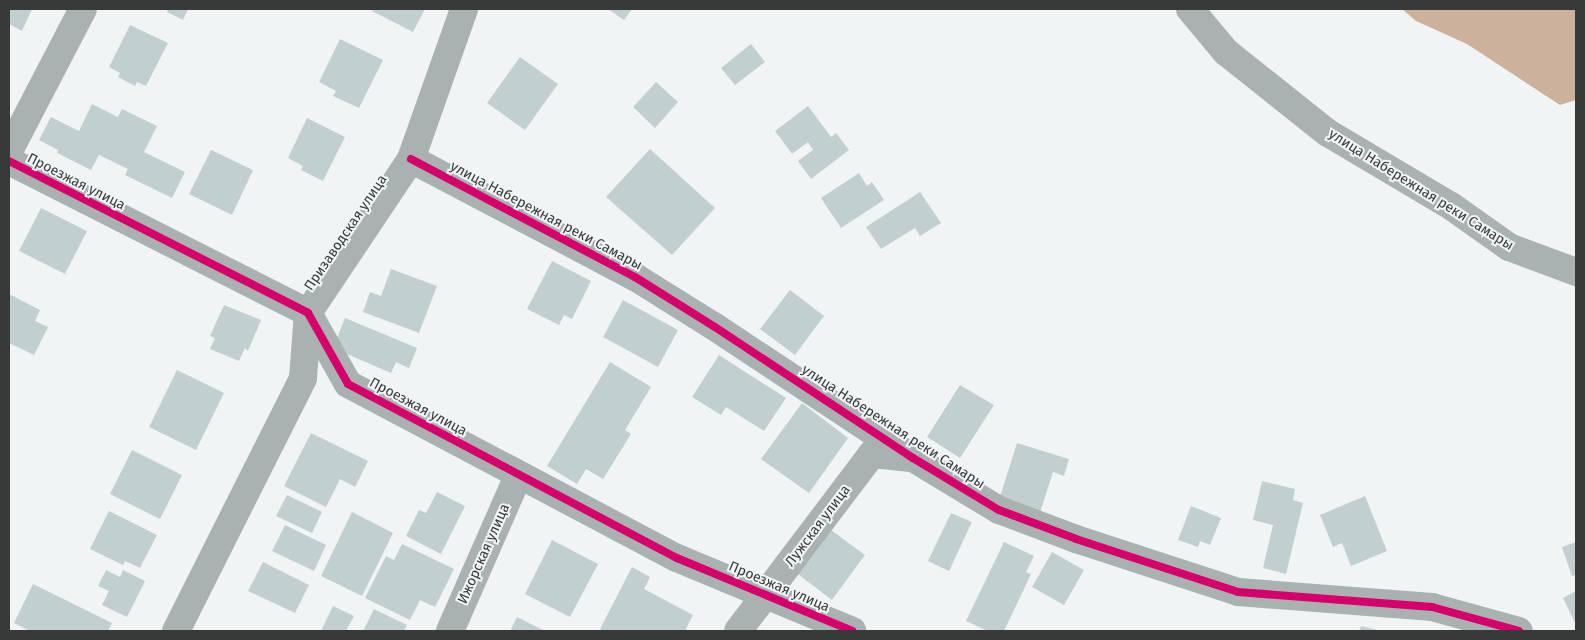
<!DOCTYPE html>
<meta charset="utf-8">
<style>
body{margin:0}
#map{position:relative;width:1585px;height:640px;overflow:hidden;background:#f1f4f4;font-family:"Fira Sans",sans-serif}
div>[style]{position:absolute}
.water>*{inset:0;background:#ccb29c}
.building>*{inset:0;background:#c2cfd0}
.minor>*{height:28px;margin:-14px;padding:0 14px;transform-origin:14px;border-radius:14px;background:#aab1b1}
.cycleway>*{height:8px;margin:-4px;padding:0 4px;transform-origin:4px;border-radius:4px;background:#d6006c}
span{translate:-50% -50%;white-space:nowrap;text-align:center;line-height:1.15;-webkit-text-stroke:4px #f0f5f5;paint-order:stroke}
.street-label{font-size:14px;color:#383a3a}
.frame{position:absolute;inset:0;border:10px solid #383a3a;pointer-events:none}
</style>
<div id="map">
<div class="water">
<i style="clip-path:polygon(1402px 9px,1576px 9px,1576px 100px,1560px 105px,1467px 44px,1416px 21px)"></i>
</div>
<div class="building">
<i style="clip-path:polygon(9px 9px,32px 9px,22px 31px,9px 24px)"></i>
<i style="clip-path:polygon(168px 9px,188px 9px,183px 20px,167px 12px)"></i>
<i style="clip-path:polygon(374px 9px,425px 9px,413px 32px,372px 11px)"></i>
<i style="clip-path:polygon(608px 9px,632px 9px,624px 20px)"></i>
<i style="clip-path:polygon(130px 25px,168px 43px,146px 86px,137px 82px,135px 86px,118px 77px,120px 73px,109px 67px)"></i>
<i style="clip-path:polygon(340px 39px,383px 60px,359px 108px,333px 96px,336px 91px,319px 82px)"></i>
<i style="clip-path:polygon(751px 44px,765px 62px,735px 85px,721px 68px)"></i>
<i style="clip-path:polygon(520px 57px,558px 84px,525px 130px,487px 103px)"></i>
<i style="clip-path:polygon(656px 82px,678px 102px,655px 128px,633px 107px)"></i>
<i style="clip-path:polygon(92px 104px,118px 117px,122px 109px,157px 126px,144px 152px,185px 172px,172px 198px,125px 175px,128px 169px,99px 155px,91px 170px,57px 153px,58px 150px,39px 140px,51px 117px,79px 131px)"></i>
<i style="clip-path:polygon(808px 106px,831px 137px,836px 133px,849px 150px,811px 179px,798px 161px,813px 150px,808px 142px,792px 154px,775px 131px)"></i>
<i style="clip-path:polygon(307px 118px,345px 137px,323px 181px,301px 170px,303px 166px,288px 158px)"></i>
<i style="clip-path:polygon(650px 149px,715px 208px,672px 255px,606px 197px)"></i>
<i style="clip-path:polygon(211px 150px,253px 170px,232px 215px,189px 194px)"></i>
<i style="clip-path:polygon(859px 173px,867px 186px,872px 182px,884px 200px,841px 228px,821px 198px)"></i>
<i style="clip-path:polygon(920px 192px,941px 223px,920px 236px,915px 228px,881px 249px,866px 227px)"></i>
<i style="clip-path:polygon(41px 208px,87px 231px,65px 274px,19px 251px)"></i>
<i style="clip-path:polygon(552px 261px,591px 281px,572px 319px,564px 315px,559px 325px,527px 309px)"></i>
<i style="clip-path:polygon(391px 269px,437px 286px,419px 333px,363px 312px,370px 292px,381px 296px)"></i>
<i style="clip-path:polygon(790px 290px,824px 316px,795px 355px,760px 329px)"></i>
<i style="clip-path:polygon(9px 294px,40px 310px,35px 321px,48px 327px,34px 355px,9px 343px)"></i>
<i style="clip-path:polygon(623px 300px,678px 330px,658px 367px,603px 337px)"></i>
<i style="clip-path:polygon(224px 305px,261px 320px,248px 351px,245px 348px,239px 361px,210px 349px,215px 338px,210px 336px)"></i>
<i style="clip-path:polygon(345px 318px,417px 348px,409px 368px,396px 362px,391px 373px,333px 348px)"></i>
<i style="clip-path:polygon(719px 355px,786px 398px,764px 431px,726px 407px,721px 415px,692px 397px)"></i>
<i style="clip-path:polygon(610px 362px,651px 387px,625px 430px,631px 434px,603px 479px,586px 469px,577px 484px,547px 466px)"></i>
<i style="clip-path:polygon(177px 370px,224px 393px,196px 450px,149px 427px)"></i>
<i style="clip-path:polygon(960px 385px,994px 405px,960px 458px,927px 437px)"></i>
<i style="clip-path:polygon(802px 403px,848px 438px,809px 493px,761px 459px)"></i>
<i style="clip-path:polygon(311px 433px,368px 461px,355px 487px,340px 479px,326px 507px,284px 486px)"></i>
<i style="clip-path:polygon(1017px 443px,1069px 459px,1064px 476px,1053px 472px,1040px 513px,999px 500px)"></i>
<i style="clip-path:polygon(132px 450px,182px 475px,160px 519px,110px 494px)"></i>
<i style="clip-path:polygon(1262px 481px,1295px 489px,1293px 500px,1303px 503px,1286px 574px,1263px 568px,1273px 525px,1253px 520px)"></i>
<i style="clip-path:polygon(437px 492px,465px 506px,441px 554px,406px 536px,419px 510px,426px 513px)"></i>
<i style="clip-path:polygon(287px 495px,322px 512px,312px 533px,276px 516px)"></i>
<i style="clip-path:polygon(1365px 496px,1387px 551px,1351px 566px,1342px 543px,1333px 547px,1320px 515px)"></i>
<i style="clip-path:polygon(1191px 506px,1221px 518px,1210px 545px,1200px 541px,1198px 547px,1178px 540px)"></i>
<i style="clip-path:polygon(109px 511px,157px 535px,140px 568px,125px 561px,123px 565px,90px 549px)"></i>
<i style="clip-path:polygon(352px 512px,393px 533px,362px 596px,321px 576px)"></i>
<i style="clip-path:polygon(951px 513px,972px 522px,949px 571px,928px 561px)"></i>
<i style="clip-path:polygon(285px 525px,326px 545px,314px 571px,272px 551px)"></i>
<i style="clip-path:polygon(827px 527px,865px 555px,832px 600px,795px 572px)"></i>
<i style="clip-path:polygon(552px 540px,598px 564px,570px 617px,525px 594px)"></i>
<i style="clip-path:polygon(1004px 542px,1034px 556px,1026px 572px,1031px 574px,1004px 631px,988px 631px,966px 621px)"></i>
<i style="clip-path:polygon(1576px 542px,1576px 575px,1572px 576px,1562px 547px)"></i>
<i style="clip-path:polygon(402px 544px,454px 569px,435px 607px,420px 600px,410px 620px,365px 598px,386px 556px,394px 560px)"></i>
<i style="clip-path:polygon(1052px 552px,1084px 570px,1064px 605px,1032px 587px)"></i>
<i style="clip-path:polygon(263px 562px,309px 585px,295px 613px,248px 591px)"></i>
<i style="clip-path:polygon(632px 567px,650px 577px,644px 589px,693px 615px,685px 631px,604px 631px,600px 629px)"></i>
<i style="clip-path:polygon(106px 570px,120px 577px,123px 570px,145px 581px,127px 617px,102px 605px,109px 591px,98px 586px)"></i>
<i style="clip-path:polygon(33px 584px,112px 623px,108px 631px,30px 631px,14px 623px)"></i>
<i style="clip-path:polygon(1576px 591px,1576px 625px,1563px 598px)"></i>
<i style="clip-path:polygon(333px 606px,354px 616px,346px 631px,321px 631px)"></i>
<i style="clip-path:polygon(374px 609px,407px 625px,404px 631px,363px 631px)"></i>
<i style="clip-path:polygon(517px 617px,545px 631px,510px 631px)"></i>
<i style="clip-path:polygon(1361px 626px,1381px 631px,1359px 631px)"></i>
</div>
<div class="minor">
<i style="left:1190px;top:9px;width:56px;rotate:50.1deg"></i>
<i style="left:1226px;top:52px;width:130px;rotate:38.5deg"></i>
<i style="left:1328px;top:133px;width:143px;rotate:30.7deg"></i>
<i style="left:1451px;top:206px;width:71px;rotate:35.3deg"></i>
<i style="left:1509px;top:247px;width:72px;rotate:20.5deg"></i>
<i style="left:9px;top:151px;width:160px;rotate:-62.5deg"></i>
<i style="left:411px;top:159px;width:253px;rotate:27.8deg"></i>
<i style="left:635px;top:277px;width:94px;rotate:32deg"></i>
<i style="left:715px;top:327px;width:237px;rotate:33.5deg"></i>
<i style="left:913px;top:458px;width:100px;rotate:31.2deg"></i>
<i style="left:999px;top:510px;width:82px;rotate:20.6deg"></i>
<i style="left:1076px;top:539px;width:170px;rotate:18.1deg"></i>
<i style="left:1238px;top:592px;width:195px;rotate:4.4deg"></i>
<i style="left:1432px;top:607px;width:90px;rotate:15.4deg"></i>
<i style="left:9px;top:161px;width:335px;rotate:26.9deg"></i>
<i style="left:308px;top:313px;width:81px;rotate:60.6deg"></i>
<i style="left:348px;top:384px;width:372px;rotate:27.9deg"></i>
<i style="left:677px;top:558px;width:190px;rotate:22.6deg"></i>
<i style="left:176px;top:631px;width:283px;rotate:-63.3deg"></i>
<i style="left:303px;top:378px;width:65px;rotate:-85.6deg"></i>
<i style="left:308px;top:313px;width:185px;rotate:-56.2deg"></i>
<i style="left:411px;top:159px;width:159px;rotate:-70.5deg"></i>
<i style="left:450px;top:631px;width:169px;rotate:-66.3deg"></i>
<i style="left:738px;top:631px;width:222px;rotate:-52.9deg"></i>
<i style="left:872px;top:454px;width:37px;rotate:6deg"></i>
</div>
<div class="cycleway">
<i style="left:411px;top:159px;width:253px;rotate:27.8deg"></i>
<i style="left:635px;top:277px;width:94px;rotate:32deg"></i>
<i style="left:715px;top:327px;width:237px;rotate:33.5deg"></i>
<i style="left:913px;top:458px;width:100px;rotate:31.2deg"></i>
<i style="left:999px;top:510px;width:82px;rotate:20.6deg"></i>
<i style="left:1076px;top:539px;width:170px;rotate:18.1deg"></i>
<i style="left:1238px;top:592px;width:195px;rotate:4.4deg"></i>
<i style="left:1432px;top:607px;width:90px;rotate:15.4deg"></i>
<i style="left:9px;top:161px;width:335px;rotate:26.9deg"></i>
<i style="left:308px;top:313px;width:81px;rotate:60.6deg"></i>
<i style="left:348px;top:384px;width:372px;rotate:27.9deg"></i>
<i style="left:677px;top:558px;width:190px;rotate:22.6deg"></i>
</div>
<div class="street-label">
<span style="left:76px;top:182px;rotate:27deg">Проезжая улица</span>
<span style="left:1421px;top:190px;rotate:32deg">улица Набережная реки Самары</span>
<span style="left:546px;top:216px;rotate:28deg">улица Набережная реки Самары</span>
<span style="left:346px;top:233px;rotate:-56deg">Призаводская улица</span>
<span style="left:418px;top:407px;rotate:28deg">Проезжая улица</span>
<span style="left:893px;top:427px;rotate:33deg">улица Набережная реки Самары</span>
<span style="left:818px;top:526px;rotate:-53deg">Лужская улица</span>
<span style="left:484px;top:554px;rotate:-66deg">Ижорская улица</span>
<span style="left:779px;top:587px;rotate:23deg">Проезжая улица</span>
</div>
<div class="frame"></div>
</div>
